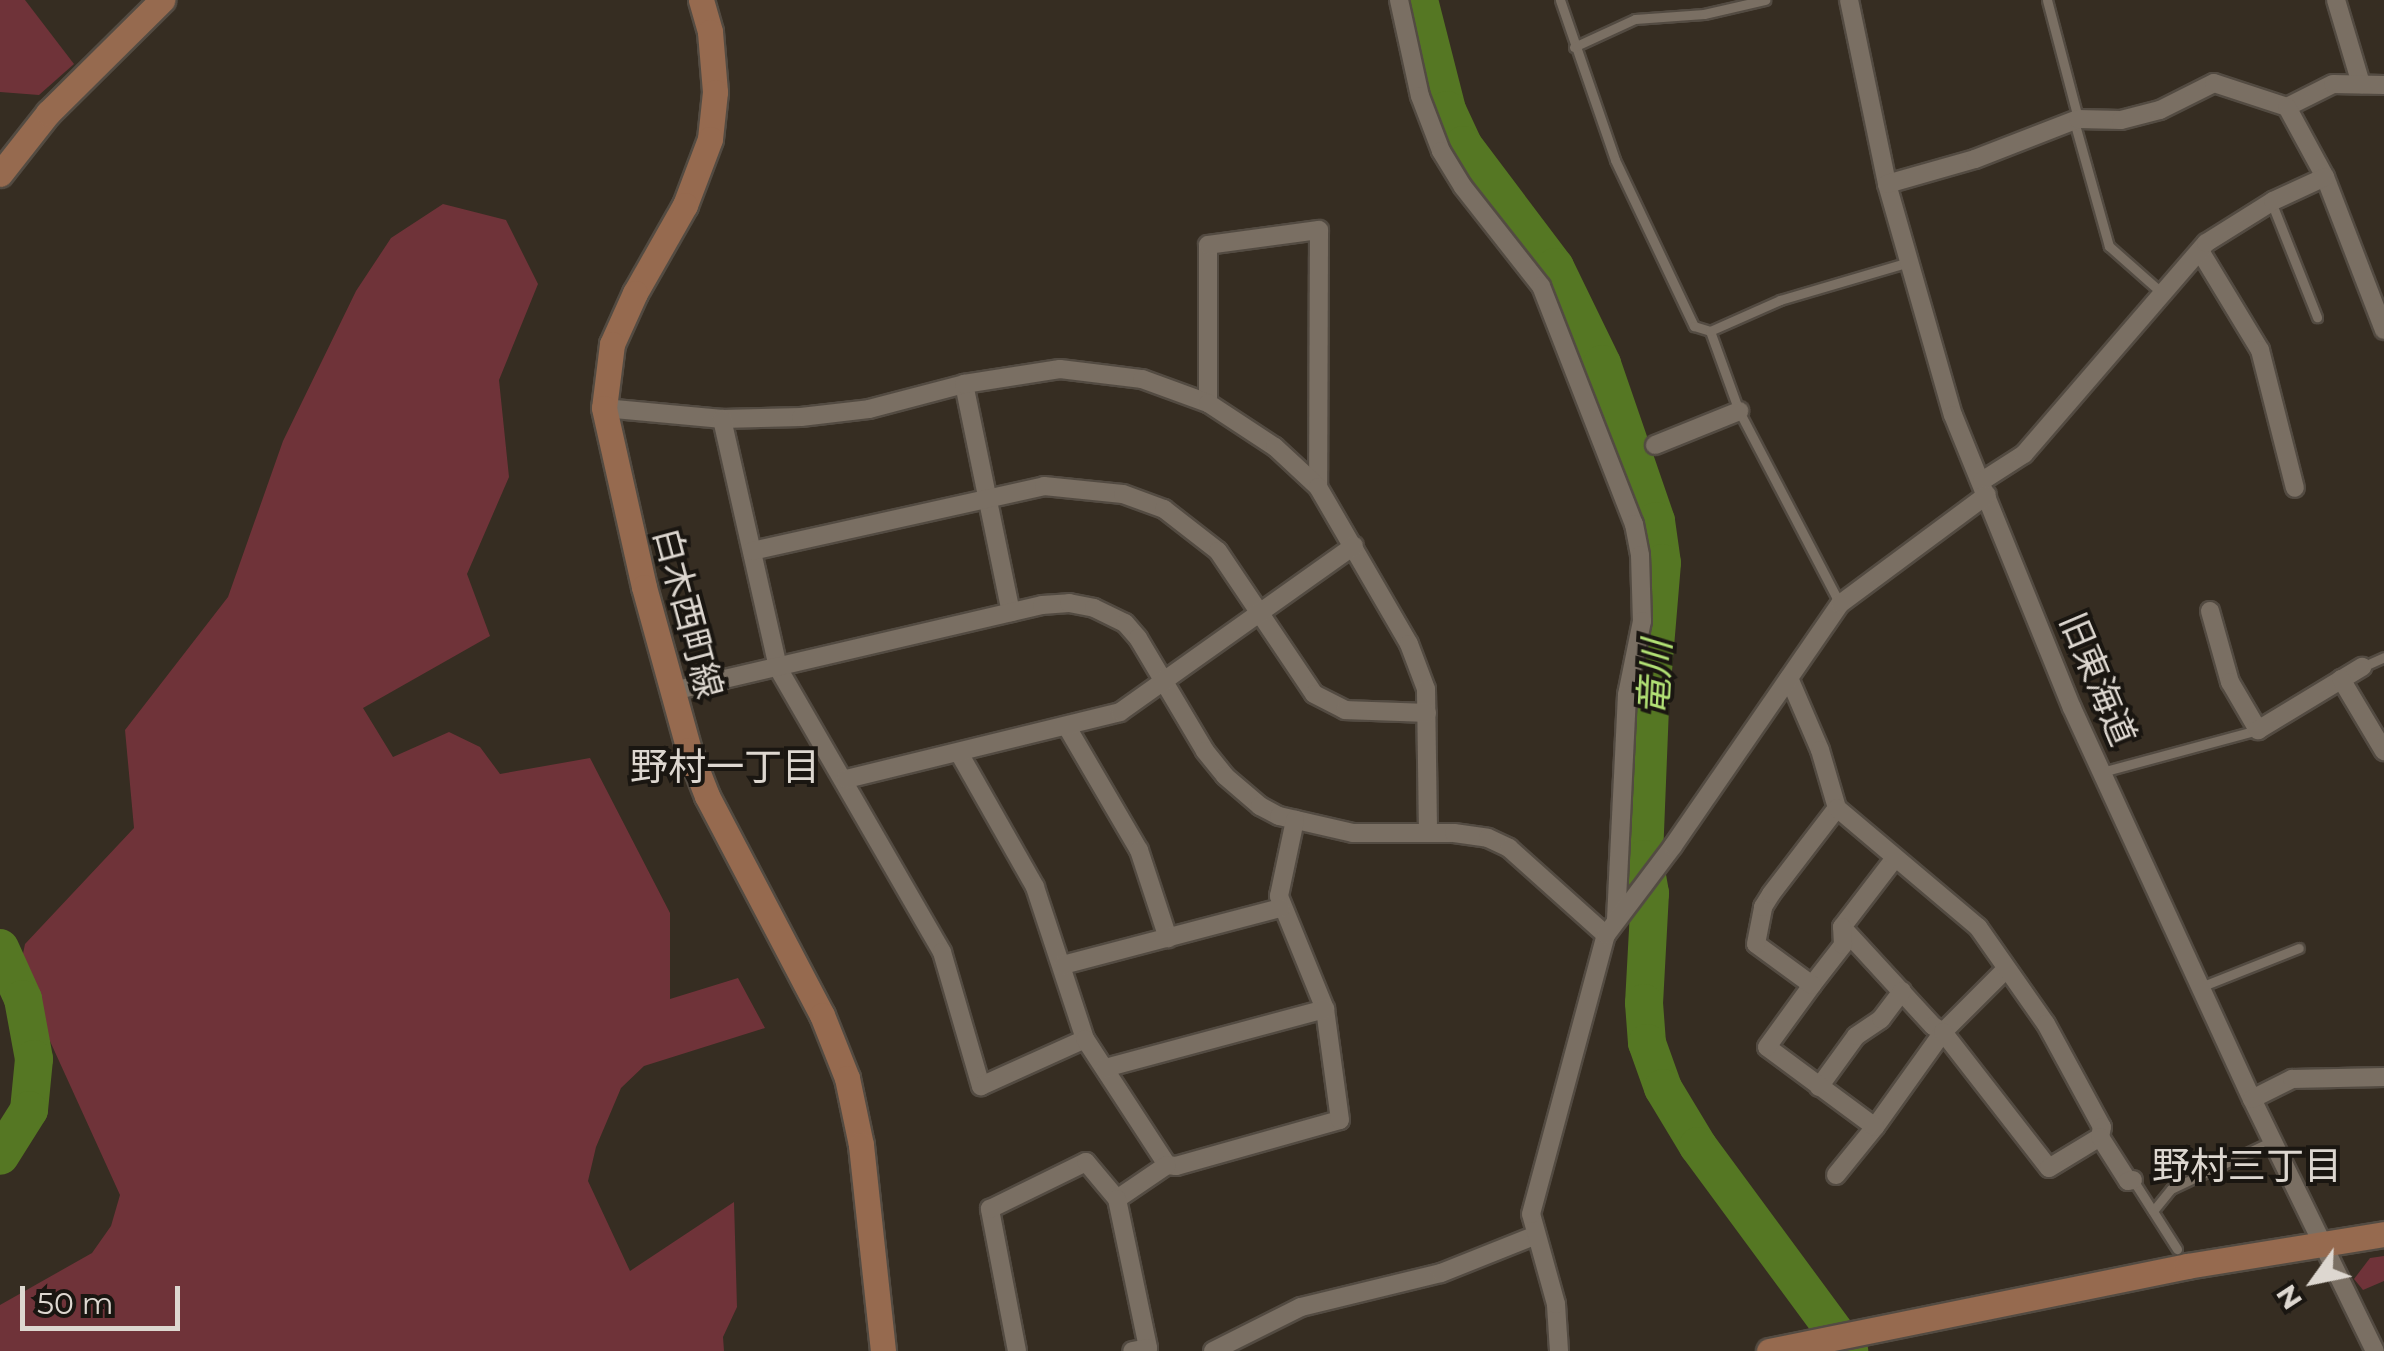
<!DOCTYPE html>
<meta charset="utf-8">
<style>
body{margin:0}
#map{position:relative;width:2384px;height:1351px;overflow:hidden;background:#362d22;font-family:Montserrat,"Noto Sans JP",sans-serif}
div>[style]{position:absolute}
.green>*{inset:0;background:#6f3339}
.river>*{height:38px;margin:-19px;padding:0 19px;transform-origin:19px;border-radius:19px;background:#557723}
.roads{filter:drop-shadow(2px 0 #534b42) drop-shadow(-2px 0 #534b42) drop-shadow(0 2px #534b42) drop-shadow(0 -2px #534b42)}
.lane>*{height:9px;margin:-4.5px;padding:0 4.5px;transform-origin:4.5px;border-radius:4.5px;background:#7a6f63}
.street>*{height:18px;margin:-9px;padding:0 9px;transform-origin:9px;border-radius:9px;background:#7a6f63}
.secondary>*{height:25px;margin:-12.5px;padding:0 12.5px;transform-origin:12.5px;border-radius:12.5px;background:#966a4f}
span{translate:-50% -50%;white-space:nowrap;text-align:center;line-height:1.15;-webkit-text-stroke:8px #1a1611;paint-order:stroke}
.street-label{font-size:35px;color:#ddd7d0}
.water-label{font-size:38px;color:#b2e275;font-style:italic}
.neighbourhood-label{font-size:38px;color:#ddd7d0}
.north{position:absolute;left:2264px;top:1231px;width:100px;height:100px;-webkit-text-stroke:8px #1a1611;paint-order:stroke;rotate:237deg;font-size:28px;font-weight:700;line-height:40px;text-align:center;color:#ddd7d0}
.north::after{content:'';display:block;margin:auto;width:35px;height:45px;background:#ddd7d0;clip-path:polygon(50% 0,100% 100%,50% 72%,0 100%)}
.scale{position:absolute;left:20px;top:1286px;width:160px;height:45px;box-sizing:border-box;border:5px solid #ddd7d0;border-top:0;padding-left:12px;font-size:30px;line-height:35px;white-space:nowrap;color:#ddd7d0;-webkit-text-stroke:8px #1a1611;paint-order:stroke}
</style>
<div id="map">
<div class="green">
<i style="clip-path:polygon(0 0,25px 0,74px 64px,39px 95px,0 92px)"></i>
<i style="clip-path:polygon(443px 204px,506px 220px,538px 284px,499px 380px,509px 477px,467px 574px,490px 636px,363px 708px,393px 757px,449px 732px,480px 747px,500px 774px,590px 758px,670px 913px,670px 999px,738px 978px,765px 1028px,644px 1066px,621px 1088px,596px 1147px,588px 1181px,630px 1271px,734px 1202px,737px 1307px,723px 1337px,724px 1351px,0 1351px,0 1305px,92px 1253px,111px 1226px,120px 1195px,19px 973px,25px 944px,134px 828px,125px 730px,228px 597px,283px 441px,356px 291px,391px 238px)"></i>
<i style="clip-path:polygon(2384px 1256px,2384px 1281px,2363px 1290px,2354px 1279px,2370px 1258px)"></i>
</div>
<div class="river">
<i style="left:1419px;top:0;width:114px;rotate:75.7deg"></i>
<i style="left:1447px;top:110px;width:38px;rotate:65deg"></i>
<i style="left:1463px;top:145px;width:153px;rotate:53deg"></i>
<i style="left:1555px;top:267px;width:108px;rotate:64.1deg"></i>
<i style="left:1602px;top:364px;width:166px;rotate:71deg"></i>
<i style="left:1656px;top:521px;width:42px;rotate:81.9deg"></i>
<i style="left:1662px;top:563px;width:144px;rotate:94.8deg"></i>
<i style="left:1650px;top:707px;width:152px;rotate:92.3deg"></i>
<i style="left:1644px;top:859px;width:35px;rotate:80deg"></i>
<i style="left:1650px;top:893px;width:110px;rotate:93.1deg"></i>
<i style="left:1644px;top:1003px;width:40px;rotate:85.7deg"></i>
<i style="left:1647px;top:1043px;width:48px;rotate:70.4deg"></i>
<i style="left:1663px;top:1088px;width:68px;rotate:58.9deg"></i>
<i style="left:1698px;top:1146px;width:255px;rotate:53.6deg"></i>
<i style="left:0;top:948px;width:56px;rotate:65.7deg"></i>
<i style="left:23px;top:999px;width:61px;rotate:79.6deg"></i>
<i style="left:34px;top:1059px;width:51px;rotate:95.6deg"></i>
<i style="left:29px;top:1110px;width:54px;rotate:122.2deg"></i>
</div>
<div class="roads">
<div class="lane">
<i style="left:1560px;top:0;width:169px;rotate:71deg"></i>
<i style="left:1615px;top:160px;width:184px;rotate:64.6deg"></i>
<i style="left:1694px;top:326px;width:17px;rotate:17deg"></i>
<i style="left:1710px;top:331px;width:85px;rotate:70.1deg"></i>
<i style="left:1739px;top:411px;width:218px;rotate:62.4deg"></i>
<i style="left:2047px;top:0;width:122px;rotate:75.3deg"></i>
<i style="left:1574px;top:47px;width:67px;rotate:-24.7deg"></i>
<i style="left:1635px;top:19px;width:69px;rotate:-4.1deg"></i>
<i style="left:1704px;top:14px;width:63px;rotate:-12.9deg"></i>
<i style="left:2074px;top:121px;width:130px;rotate:74.4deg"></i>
<i style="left:2109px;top:246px;width:71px;rotate:41.6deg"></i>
<i style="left:2272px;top:204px;width:122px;rotate:68.3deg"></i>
<i style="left:1710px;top:331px;width:77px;rotate:-23.9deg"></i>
<i style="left:1780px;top:300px;width:134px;rotate:-16.4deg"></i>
<i style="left:2362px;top:667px;width:24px;rotate:-24deg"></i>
<i style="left:2102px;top:772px;width:162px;rotate:-15.1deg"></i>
<i style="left:2203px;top:986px;width:103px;rotate:-21.6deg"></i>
<i style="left:2133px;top:1180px;width:82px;rotate:57.5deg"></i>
<i style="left:2153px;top:1211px;width:28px;rotate:-51deg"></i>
<i style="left:2171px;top:1189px;width:112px;rotate:-25.4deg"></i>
</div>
<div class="street">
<i style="left:1399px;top:0;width:98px;rotate:77.7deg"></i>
<i style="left:1420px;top:96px;width:59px;rotate:69.1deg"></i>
<i style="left:1441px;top:151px;width:42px;rotate:58.6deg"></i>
<i style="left:1463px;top:187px;width:126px;rotate:51.8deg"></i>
<i style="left:1541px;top:286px;width:256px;rotate:68.7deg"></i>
<i style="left:1634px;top:524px;width:32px;rotate:79deg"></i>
<i style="left:1640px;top:555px;width:66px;rotate:88.3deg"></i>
<i style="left:1642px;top:621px;width:76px;rotate:101.5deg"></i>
<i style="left:1627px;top:695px;width:225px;rotate:92.8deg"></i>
<i style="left:1849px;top:0;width:188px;rotate:78.3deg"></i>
<i style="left:1887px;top:184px;width:240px;rotate:74.1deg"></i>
<i style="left:1953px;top:415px;width:316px;rotate:67.9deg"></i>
<i style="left:2072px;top:708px;width:430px;rotate:65.3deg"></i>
<i style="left:2252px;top:1099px;width:280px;rotate:64deg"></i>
<i style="left:2336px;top:0;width:88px;rotate:73.4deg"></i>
<i style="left:2287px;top:107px;width:51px;rotate:-26.6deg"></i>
<i style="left:2333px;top:84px;width:51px;rotate:1.1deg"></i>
<i style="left:1887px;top:184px;width:91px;rotate:-15.9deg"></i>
<i style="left:1975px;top:159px;width:110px;rotate:-21.2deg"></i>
<i style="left:2078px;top:119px;width:43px;rotate:1.3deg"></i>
<i style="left:2121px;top:120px;width:40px;rotate:-14.4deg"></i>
<i style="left:2160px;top:110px;width:60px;rotate:-26.6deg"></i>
<i style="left:2214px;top:83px;width:77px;rotate:18.2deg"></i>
<i style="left:2287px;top:107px;width:80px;rotate:61.5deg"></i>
<i style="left:2325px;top:177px;width:164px;rotate:68.9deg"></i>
<i style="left:2200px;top:251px;width:116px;rotate:58.8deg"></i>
<i style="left:2260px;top:350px;width:142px;rotate:75.8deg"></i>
<i style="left:964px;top:384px;width:233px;rotate:78.4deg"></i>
<i style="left:1208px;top:403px;width:158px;rotate:-90deg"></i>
<i style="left:1208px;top:245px;width:112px;rotate:-7.7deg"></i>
<i style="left:1319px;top:230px;width:257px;rotate:90.2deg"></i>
<i style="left:604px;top:408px;width:119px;rotate:5.3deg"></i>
<i style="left:722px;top:419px;width:79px;rotate:-1.5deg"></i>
<i style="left:801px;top:417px;width:68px;rotate:-6.7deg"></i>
<i style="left:869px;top:409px;width:98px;rotate:-14.7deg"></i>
<i style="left:964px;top:384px;width:97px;rotate:-8.9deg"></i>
<i style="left:1060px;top:369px;width:83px;rotate:7deg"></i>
<i style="left:1142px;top:379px;width:70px;rotate:20deg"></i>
<i style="left:1208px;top:403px;width:80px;rotate:33.3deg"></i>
<i style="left:1275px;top:447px;width:59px;rotate:42.9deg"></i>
<i style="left:1318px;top:487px;width:181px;rotate:59.9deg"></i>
<i style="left:1409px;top:644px;width:48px;rotate:69.3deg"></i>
<i style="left:1426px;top:689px;width:143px;rotate:89.2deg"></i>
<i style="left:722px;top:419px;width:255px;rotate:77.3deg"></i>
<i style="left:778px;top:668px;width:328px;rotate:60deg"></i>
<i style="left:942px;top:952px;width:140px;rotate:73.8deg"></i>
<i style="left:981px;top:1086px;width:114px;rotate:-24.3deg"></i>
<i style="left:1655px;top:445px;width:91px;rotate:-22deg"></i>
<i style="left:1982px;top:481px;width:50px;rotate:-32.7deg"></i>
<i style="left:2024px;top:454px;width:279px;rotate:-49.2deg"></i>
<i style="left:2206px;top:243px;width:79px;rotate:-32.1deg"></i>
<i style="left:2273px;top:201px;width:57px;rotate:-24.8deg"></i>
<i style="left:752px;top:551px;width:299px;rotate:-12.5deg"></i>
<i style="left:1044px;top:486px;width:79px;rotate:5.8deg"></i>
<i style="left:1123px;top:494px;width:44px;rotate:20.1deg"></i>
<i style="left:1164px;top:509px;width:68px;rotate:37.9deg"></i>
<i style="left:1218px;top:551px;width:172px;rotate:56.1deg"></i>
<i style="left:1314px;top:694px;width:35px;rotate:27deg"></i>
<i style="left:1345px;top:710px;width:82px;rotate:2.1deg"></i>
<i style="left:2210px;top:611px;width:74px;rotate:74.3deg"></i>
<i style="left:2230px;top:682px;width:56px;rotate:59.7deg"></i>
<i style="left:2258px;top:730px;width:122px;rotate:-31.2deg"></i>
<i style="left:1789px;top:678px;width:78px;rotate:66.7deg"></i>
<i style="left:1820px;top:750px;width:60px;rotate:73.7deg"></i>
<i style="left:2341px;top:679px;width:84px;rotate:59.2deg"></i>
<i style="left:673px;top:691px;width:379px;rotate:-13.1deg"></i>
<i style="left:1042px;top:605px;width:27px;rotate:-4deg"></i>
<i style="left:1069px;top:603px;width:25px;rotate:11deg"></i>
<i style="left:1094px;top:608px;width:34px;rotate:26deg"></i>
<i style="left:1125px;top:623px;width:20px;rotate:49deg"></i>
<i style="left:1138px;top:638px;width:131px;rotate:59.3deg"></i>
<i style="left:1205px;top:751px;width:32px;rotate:51deg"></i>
<i style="left:1225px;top:776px;width:46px;rotate:40.6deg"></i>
<i style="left:1260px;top:806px;width:21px;rotate:28deg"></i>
<i style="left:1279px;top:816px;width:76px;rotate:12.9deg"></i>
<i style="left:1353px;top:833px;width:101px"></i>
<i style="left:1454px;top:833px;width:34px;rotate:8deg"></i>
<i style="left:1488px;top:838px;width:23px;rotate:25deg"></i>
<i style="left:1509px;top:848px;width:130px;rotate:41.9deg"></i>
<i style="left:1067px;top:727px;width:143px;rotate:59.7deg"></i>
<i style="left:1139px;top:850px;width:93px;rotate:71.8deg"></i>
<i style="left:959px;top:753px;width:154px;rotate:60.4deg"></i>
<i style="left:1035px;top:887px;width:160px;rotate:71.8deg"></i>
<i style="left:1085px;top:1039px;width:150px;rotate:56.9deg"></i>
<i style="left:1167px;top:1165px;width:9px;rotate:6deg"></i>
<i style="left:1176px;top:1166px;width:170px;rotate:-15.7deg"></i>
<i style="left:1340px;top:1120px;width:112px;rotate:-97.7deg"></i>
<i style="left:1325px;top:1009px;width:122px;rotate:-112.2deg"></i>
<i style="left:1279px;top:896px;width:78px;rotate:-78.1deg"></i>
<i style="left:846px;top:779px;width:282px;rotate:-13.7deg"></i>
<i style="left:1120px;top:712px;width:287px;rotate:-35.4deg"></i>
<i style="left:1895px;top:858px;width:87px;rotate:127.5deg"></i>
<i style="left:1842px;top:927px;width:134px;rotate:47.4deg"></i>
<i style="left:1933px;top:1026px;width:12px;rotate:31deg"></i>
<i style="left:1943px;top:1032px;width:88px;rotate:-45deg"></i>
<i style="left:1063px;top:965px;width:225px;rotate:-14.7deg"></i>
<i style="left:1812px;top:985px;width:51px;rotate:-52.2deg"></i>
<i style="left:1843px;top:945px;width:18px;rotate:-93deg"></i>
<i style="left:1105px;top:1068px;width:228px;rotate:-15deg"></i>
<i style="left:1819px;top:1087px;width:63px;rotate:-54deg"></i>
<i style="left:1856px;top:1036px;width:30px;rotate:-34deg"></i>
<i style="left:1881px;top:1019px;width:35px;rotate:-53deg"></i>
<i style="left:2252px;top:1099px;width:45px;rotate:-26.6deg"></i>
<i style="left:2292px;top:1079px;width:92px;rotate:-1.2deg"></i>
<i style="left:1875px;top:1127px;width:117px;rotate:-54.4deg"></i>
<i style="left:1943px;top:1032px;width:172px;rotate:52.1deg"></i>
<i style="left:2049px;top:1168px;width:60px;rotate:-31.3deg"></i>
<i style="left:1836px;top:1175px;width:62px;rotate:-50.9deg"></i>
<i style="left:1875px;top:1127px;width:134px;rotate:-143.5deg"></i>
<i style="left:1767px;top:1047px;width:77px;rotate:-54deg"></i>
<i style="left:1812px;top:985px;width:69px;rotate:-143.8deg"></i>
<i style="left:1756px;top:944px;width:38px;rotate:-79deg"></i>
<i style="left:1763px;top:907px;width:15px;rotate:-58deg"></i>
<i style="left:1771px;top:894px;width:108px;rotate:-52.5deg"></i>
<i style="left:1837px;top:808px;width:185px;rotate:40.2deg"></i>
<i style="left:1978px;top:927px;width:118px;rotate:55deg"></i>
<i style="left:2046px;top:1024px;width:117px;rotate:61.5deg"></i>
<i style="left:2102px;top:1127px;width:10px;rotate:101deg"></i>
<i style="left:2100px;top:1137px;width:52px;rotate:57.5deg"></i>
<i style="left:2128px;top:1181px;width:5px;rotate:-11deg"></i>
<i style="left:1117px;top:1199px;width:60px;rotate:-34.2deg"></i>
<i style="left:1017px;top:1351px;width:145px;rotate:-100.8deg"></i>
<i style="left:990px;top:1209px;width:107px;rotate:-26.1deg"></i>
<i style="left:1086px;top:1162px;width:48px;rotate:50deg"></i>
<i style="left:1117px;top:1199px;width:152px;rotate:78.2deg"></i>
<i style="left:1148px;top:1348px;width:16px;rotate:169deg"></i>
<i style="left:1213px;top:1351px;width:98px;rotate:-26.6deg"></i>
<i style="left:1301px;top:1307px;width:144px;rotate:-13.7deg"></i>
<i style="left:1441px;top:1273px;width:100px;rotate:-21.7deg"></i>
<i style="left:1559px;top:1351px;width:47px;rotate:-93.7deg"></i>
<i style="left:1556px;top:1304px;width:93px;rotate:-105.5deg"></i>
<i style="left:1531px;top:1214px;width:289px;rotate:-75deg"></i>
<i style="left:1606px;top:935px;width:111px;rotate:-53deg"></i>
<i style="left:1673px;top:846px;width:294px;rotate:-55.4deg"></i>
<i style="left:1840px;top:604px;width:183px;rotate:-36.6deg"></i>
</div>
<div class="secondary">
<i style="left:701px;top:0;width:33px;rotate:74deg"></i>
<i style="left:710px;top:32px;width:60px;rotate:85.2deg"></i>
<i style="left:715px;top:92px;width:47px;rotate:96.1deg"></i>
<i style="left:710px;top:139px;width:71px;rotate:110.7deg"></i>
<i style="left:685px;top:205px;width:101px;rotate:119.6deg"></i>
<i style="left:635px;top:293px;width:56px;rotate:114.3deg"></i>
<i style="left:612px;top:344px;width:64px;rotate:97.1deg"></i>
<i style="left:604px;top:408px;width:183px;rotate:77.4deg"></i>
<i style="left:644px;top:587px;width:169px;rotate:74.6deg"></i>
<i style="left:689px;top:750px;width:49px;rotate:68.6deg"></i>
<i style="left:707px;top:796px;width:247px;rotate:62.3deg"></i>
<i style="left:822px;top:1015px;width:68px;rotate:68.4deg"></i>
<i style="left:847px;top:1078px;width:68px;rotate:78.2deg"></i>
<i style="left:861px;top:1145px;width:207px;rotate:83.9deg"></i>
<i style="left:0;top:174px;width:78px;rotate:-51.8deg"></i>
<i style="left:48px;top:113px;width:161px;rotate:-44.7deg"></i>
<i style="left:1769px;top:1351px;width:427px;rotate:-11.5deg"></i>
<i style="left:2187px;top:1266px;width:200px;rotate:-9.2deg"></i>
</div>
</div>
<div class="street-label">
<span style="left:688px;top:613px;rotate:75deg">白木西町線</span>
<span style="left:2098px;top:679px;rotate:67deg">旧東海道</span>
</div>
<div class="water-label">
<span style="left:1655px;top:678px;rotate:-87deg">竜川</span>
</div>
<div class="neighbourhood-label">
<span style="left:725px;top:767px">野村一丁目</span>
<span style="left:2247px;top:1166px">野村三丁目</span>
</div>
<div class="north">N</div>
<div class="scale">50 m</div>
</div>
